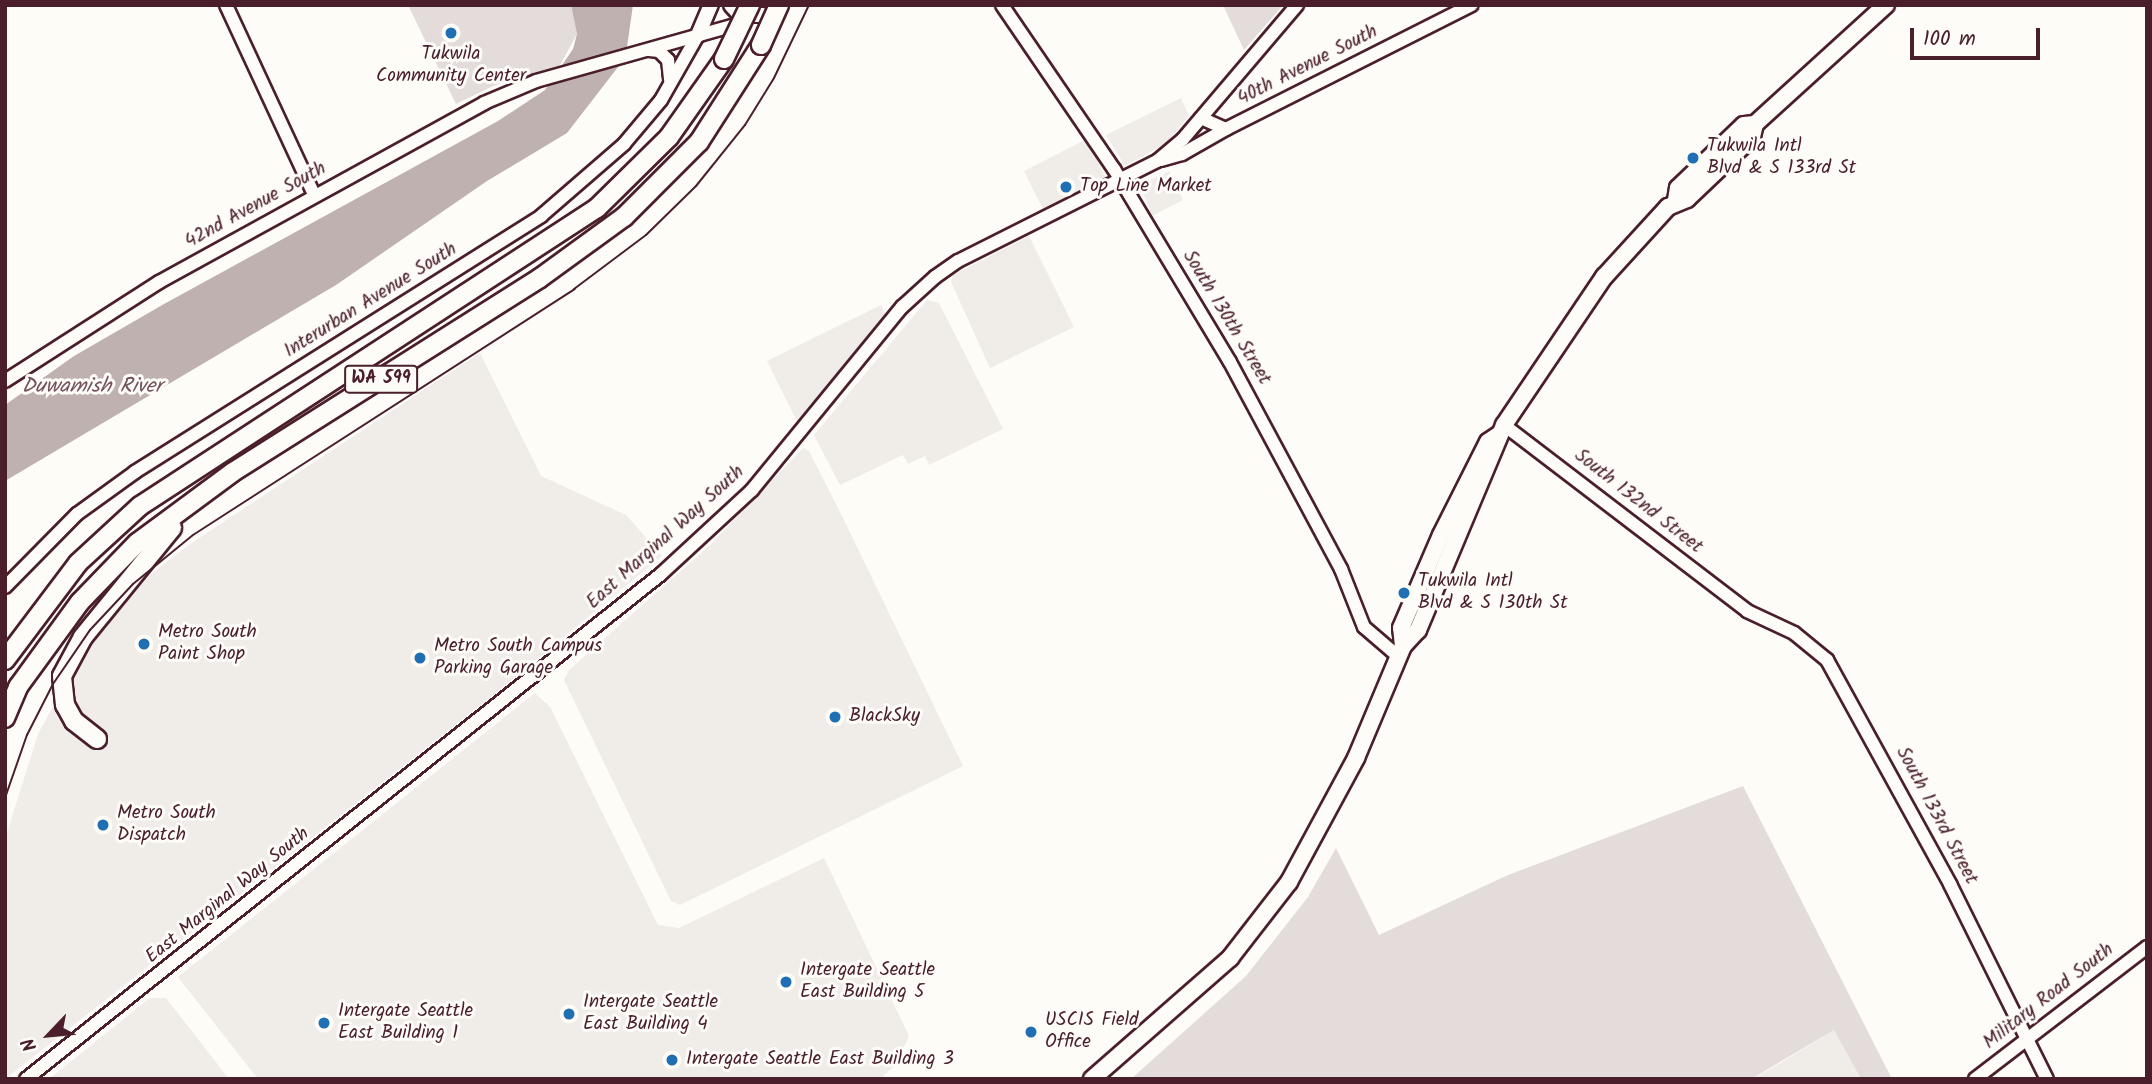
<!DOCTYPE html>
<style>
body{margin:0}
#map{position:relative;width:2152px;height:1084px;overflow:hidden;background:#fdfcf7;font-family:Kalam,sans-serif}
div>[style]{position:absolute}
.built>*{inset:0;background:#f0ece8}
.green>*{inset:0;background:#e3dcda}
.water>*{inset:0;background:#c0b1b1}
.roads{filter:drop-shadow(2px 0 #4a1f2b) drop-shadow(-2px 0 #4a1f2b) drop-shadow(0 2px #4a1f2b) drop-shadow(0 -2px #4a1f2b)}
.tertiary>*{height:12px;margin:-6px;padding:0 6px;transform-origin:6px;border-radius:6px;background:#fdfcf7}
.secondary>*{height:14px;margin:-7px;padding:0 7px;transform-origin:7px;border-radius:7px;background:#fdfcf7}
.primary>*{height:16px;margin:-8px;padding:0 8px;transform-origin:8px;border-radius:8px;background:#fdfcf7}
.motorway>*{height:18px;margin:-9px;padding:0 9px;transform-origin:9px;border-radius:9px;background:#fdfcf7}
.tram>*{height:2px;margin:-1px;padding:0 1px;transform-origin:1px;border-radius:1px;background:#4a1f2b}
.bridges{filter:drop-shadow(2px 0 #4a1f2b) drop-shadow(-2px 0 #4a1f2b) drop-shadow(0 2px #4a1f2b) drop-shadow(0 -2px #4a1f2b)}
.motorway-bridge>*{height:18px;margin:-9px;padding:0 9px;transform-origin:9px;border-radius:9px;background:#fdfcf7}
.dots>*{width:19px;height:19px;translate:-50% -50%;box-sizing:border-box;border:4px solid #fdfcf7;border-radius:50%}
span{translate:-50% -50%;white-space:nowrap;text-align:center;line-height:1.15;-webkit-text-stroke:6px #fdfcf7;paint-order:stroke}
.shield-label span{padding:2px 5px;background:#fdfcf7;border:2px solid;border-radius:5px;-webkit-text-stroke-width:0}
.shield-label{font-size:18px;color:#4a1f2b;font-weight:700}
.poi-label{font-size:19px;color:#4a1f2b}
.left{translate:0 -50%;text-align:left}
.street-label{font-size:19px;color:#4a1f2b}
.water-label{font-size:21px;color:#73525a;font-style:italic}
.frame{position:absolute;inset:0;border:7px solid #4a1f2b;pointer-events:none}
.north{position:absolute;left:14px;top:1000px;width:70px;height:70px;-webkit-text-stroke:5px #fdfcf7;paint-order:stroke;rotate:244deg;font-size:19px;font-weight:700;line-height:28px;text-align:center;color:#4a1f2b}
.north::after{content:'';display:block;margin:auto;width:24px;height:32px;background:#4a1f2b;clip-path:polygon(50% 0,100% 100%,50% 72%,0 100%)}
.scale{position:absolute;left:1910px;top:28px;width:130px;height:32px;box-sizing:border-box;border:4px solid #4a1f2b;border-top:0;padding-left:9px;font-size:21px;line-height:24px;white-space:nowrap;color:#4a1f2b;-webkit-text-stroke:5px #fdfcf7;paint-order:stroke}
</style>
<div id="map">
<div class="built">
<i style="clip-path:polygon(1181px 98px,1189px 116px,1165px 144px,1125px 166px,1106px 135px)"></i>
<i style="clip-path:polygon(1087px 139px,1106px 179px,1043px 209px,1024px 171px)"></i>
<i style="clip-path:polygon(1169px 171px,1183px 200px,1152px 216px,1140px 185px)"></i>
<i style="clip-path:polygon(1029px 236px,1074px 327px,990px 368px,951px 282px,953px 275px)"></i>
<i style="clip-path:polygon(927px 300px,939px 303px,1003px 429px,929px 465px,925px 456px,908px 464px,903px 455px,840px 485px,814px 435px)"></i>
<i style="clip-path:polygon(881px 305px,886px 315px,800px 427px,767px 361px)"></i>
<i style="clip-path:polygon(480px 353px,541px 476px,626px 515px,662px 556px,491px 697px,5px 1079px,5px 839px,38px 734px,87px 644px,152px 573px,193px 542px)"></i>
<i style="clip-path:polygon(803px 448px,809px 451px,842px 516px,963px 766px,680px 905px,671px 901px,564px 680px,569px 670px,709px 546px)"></i>
<i style="clip-path:polygon(535px 693px,550px 707px,658px 925px,679px 928px,824px 858px,909px 1036px,896px 1064px,880px 1079px,258px 1079px,178px 977px)"></i>
<i style="clip-path:polygon(150px 998px,166px 998px,229px 1079px,49px 1079px)"></i>
<i style="clip-path:polygon(1834px 1030px,1861px 1079px,1751px 1079px,1770px 1069px)"></i>
</div>
<div class="green">
<i style="clip-path:polygon(408px 5px,571px 5px,577px 34px,559px 67px,493px 86px,456px 104px)"></i>
<i style="clip-path:polygon(1223px 5px,1283px 5px,1244px 50px)"></i>
<i style="clip-path:polygon(1743px 786px,1892px 1079px,1861px 1079px,1834px 1030px,1751px 1079px,1131px 1079px,1246px 976px,1308px 897px,1336px 848px,1379px 935px,1508px 875px)"></i>
</div>
<div class="water">
<i style="clip-path:polygon(571px 5px,633px 5px,627px 47px,618px 67px,567px 133px,487px 181px,336px 285px,5px 481px,5px 405px,74px 356px,164px 304px,498px 121px,545px 90px,573px 49px,577px 34px)"></i>
</div>
<div class="roads">
<div class="tertiary">
<i style="left:226px;top:5px;width:209px;rotate:65.1deg"></i>
<i style="left:1002px;top:5px;width:199px;rotate:55.7deg"></i>
<i style="left:1114px;top:169px;width:225px;rotate:59deg"></i>
<i style="left:1230px;top:362px;width:235px;rotate:61.8deg"></i>
<i style="left:1341px;top:569px;width:62px;rotate:68.4deg"></i>
<i style="left:1364px;top:627px;width:46px;rotate:40.6deg"></i>
<i style="left:649px;top:50px;width:10px;rotate:6deg"></i>
<i style="left:659px;top:51px;width:13px;rotate:45deg"></i>
<i style="left:668px;top:60px;width:20px;rotate:84deg"></i>
<i style="left:1201px;top:118px;width:27px;rotate:24deg"></i>
<i style="left:1226px;top:129px;width:275px;rotate:-26.8deg"></i>
<i style="left:1161px;top:160px;width:22px;rotate:-16deg"></i>
<i style="left:1182px;top:154px;width:51px;rotate:-29.6deg"></i>
<i style="left:5px;top:381px;width:183px;rotate:-32.7deg"></i>
<i style="left:159px;top:282px;width:371px;rotate:-28.8deg"></i>
<i style="left:484px;top:103px;width:56px;rotate:-22.9deg"></i>
<i style="left:536px;top:81px;width:215px;rotate:-15.7deg"></i>
<i style="left:1504px;top:425px;width:306px;rotate:37.4deg"></i>
<i style="left:1747px;top:611px;width:52px;rotate:25.1deg"></i>
<i style="left:1794px;top:633px;width:43px;rotate:39.3deg"></i>
<i style="left:1827px;top:660px;width:256px;rotate:61.2deg"></i>
<i style="left:1950px;top:884px;width:218px;rotate:63.6deg"></i>
<i style="left:5px;top:587px;width:103px;rotate:-45.4deg"></i>
<i style="left:77px;top:514px;width:72px;rotate:-35.9deg"></i>
<i style="left:135px;top:472px;width:480px;rotate:-32.2deg"></i>
<i style="left:541px;top:216px;width:110px;rotate:-40.9deg"></i>
<i style="left:624px;top:144px;width:57px;rotate:-49.9deg"></i>
<i style="left:661px;top:100px;width:75px;rotate:-60.4deg"></i>
<i style="left:26px;top:1079px;width:811px;rotate:-38.49deg"></i>
<i style="left:661px;top:574px;width:124px;rotate:-42.7deg"></i>
<i style="left:752px;top:490px;width:237px;rotate:-50.7deg"></i>
<i style="left:902px;top:307px;width:45px;rotate:-42.3deg"></i>
<i style="left:935px;top:277px;width:28px;rotate:-35deg"></i>
<i style="left:958px;top:261px;width:223px;rotate:-26.7deg"></i>
<i style="left:1157px;top:161px;width:34px;rotate:-40deg"></i>
<i style="left:1183px;top:139px;width:176px;rotate:-49.6deg"></i>
<i style="left:1975px;top:1079px;width:217px;rotate:-37.5deg"></i>
</div>
<div class="secondary">
<i style="left:731px;top:5px;width:13px;rotate:48deg"></i>
<i style="left:740px;top:15px;width:23px"></i>
<i style="left:698px;top:35px;width:33px;rotate:-67deg"></i>
</div>
<div class="primary">
<i style="left:1676px;top:200px;width:12px;rotate:-81deg"></i>
<i style="left:1678px;top:188px;width:91px;rotate:-43.7deg"></i>
<i style="left:1744px;top:125px;width:11px;rotate:-5deg"></i>
<i style="left:1755px;top:124px;width:177px;rotate:-42.3deg"></i>
<i style="left:1403px;top:646px;width:18px;rotate:-96deg"></i>
<i style="left:1401px;top:628px;width:101px;rotate:-66.7deg"></i>
<i style="left:1441px;top:535px;width:104px;rotate:-63.2deg"></i>
<i style="left:1488px;top:442px;width:14px;rotate:-34deg"></i>
<i style="left:1092px;top:1079px;width:184px;rotate:-41.2deg"></i>
<i style="left:1230px;top:958px;width:96px;rotate:-52.2deg"></i>
<i style="left:1289px;top:882px;width:141px;rotate:-61.6deg"></i>
<i style="left:1356px;top:758px;width:121px;rotate:-67.2deg"></i>
<i style="left:1403px;top:646px;width:22px;rotate:-47deg"></i>
<i style="left:1418px;top:630px;width:222px;rotate:-67.2deg"></i>
<i style="left:1504px;top:425px;width:179px;rotate:-56deg"></i>
<i style="left:1604px;top:277px;width:95px;rotate:-47.6deg"></i>
<i style="left:1668px;top:207px;width:21px;rotate:-23deg"></i>
<i style="left:1687px;top:199px;width:90px;rotate:-43.6deg"></i>
<i style="left:1752px;top:137px;width:13px;rotate:-77deg"></i>
</div>
<div class="motorway">
<i style="left:5px;top:660px;width:121px;rotate:-53deg"></i>
<i style="left:78px;top:563px;width:84px;rotate:-42.6deg"></i>
<i style="left:140px;top:506px;width:546px;rotate:-33.11deg"></i>
<i style="left:597px;top:208px;width:101px;rotate:-44.6deg"></i>
<i style="left:669px;top:137px;width:95px;rotate:-54.8deg"></i>
<i style="left:5px;top:718px;width:34px;rotate:-67deg"></i>
<i style="left:18px;top:687px;width:105px;rotate:-53.9deg"></i>
<i style="left:80px;top:602px;width:82px;rotate:-46deg"></i>
<i style="left:137px;top:543px;width:119px;rotate:-36.5deg"></i>
<i style="left:233px;top:472px;width:363px;rotate:-32.3deg"></i>
<i style="left:540px;top:278px;width:104px;rotate:-36deg"></i>
<i style="left:624px;top:217px;width:106px;rotate:-45deg"></i>
<i style="left:699px;top:142px;width:115px;rotate:-57.4deg"></i>
<i style="left:97px;top:739px;width:29px;rotate:-142deg"></i>
<i style="left:74px;top:721px;width:18px;rotate:-119deg"></i>
<i style="left:65px;top:705px;width:29px;rotate:-96deg"></i>
<i style="left:62px;top:676px;width:44px;rotate:-61.7deg"></i>
<i style="left:83px;top:637px;width:141px;rotate:-50.8deg"></i>
</div>
</div>
<div class="tram">
<i style="left:5px;top:798px;width:67px;rotate:-70.8deg"></i>
<i style="left:27px;top:735px;width:57px;rotate:-63deg"></i>
<i style="left:53px;top:684px;width:65px;rotate:-55.6deg"></i>
<i style="left:90px;top:630px;width:63px;rotate:-46.9deg"></i>
<i style="left:133px;top:584px;width:77px;rotate:-39.2deg"></i>
<i style="left:193px;top:535px;width:454px;rotate:-32.8deg"></i>
<i style="left:574px;top:289px;width:90px;rotate:-36.9deg"></i>
<i style="left:646px;top:235px;width:70px;rotate:-44.4deg"></i>
<i style="left:696px;top:186px;width:78px;rotate:-51.2deg"></i>
<i style="left:745px;top:125px;width:55px;rotate:-58.3deg"></i>
<i style="left:774px;top:78px;width:81px;rotate:-64.4deg"></i>
</div>
<div class="bridges">
<div class="motorway-bridge">
<i style="left:761px;top:45px;width:44px;rotate:-65.8deg"></i>
<i style="left:724px;top:59px;width:60px;rotate:-64.3deg"></i>
</div>
</div>
<div class="dots">
<i style="left:451px;top:33px;background:#1f6fb2"></i>
<i style="left:1693px;top:158px;background:#1f6fb2"></i>
<i style="left:1066px;top:187px;background:#1f6fb2"></i>
<i style="left:1404px;top:593px;background:#1f6fb2"></i>
<i style="left:144px;top:644px;background:#1f6fb2"></i>
<i style="left:420px;top:658px;background:#1f6fb2"></i>
<i style="left:835px;top:717px;background:#1f6fb2"></i>
<i style="left:103px;top:825px;background:#1f6fb2"></i>
<i style="left:786px;top:982px;background:#1f6fb2"></i>
<i style="left:569px;top:1014px;background:#1f6fb2"></i>
<i style="left:324px;top:1023px;background:#1f6fb2"></i>
<i style="left:1031px;top:1032px;background:#1f6fb2"></i>
<i style="left:672px;top:1060px;background:#1f6fb2"></i>
</div>
<div class="shield-label">
<span style="left:381px;top:379px">WA 599</span>
</div>
<div class="poi-label">
<span style="left:451px;top:66px">Tukwila<br>Community Center</span>
<span class="left" style="left:1707px;top:158px">Tukwila Intl<br>Blvd &amp; S 133rd St</span>
<span class="left" style="left:1080px;top:187px">Top Line Market</span>
<span class="left" style="left:1418px;top:593px">Tukwila Intl<br>Blvd &amp; S 130th St</span>
<span class="left" style="left:158px;top:644px">Metro South<br>Paint Shop</span>
<span class="left" style="left:434px;top:658px">Metro South Campus<br>Parking Garage</span>
<span class="left" style="left:849px;top:717px">BlackSky</span>
<span class="left" style="left:117px;top:825px">Metro South<br>Dispatch</span>
<span class="left" style="left:800px;top:982px">Intergate Seattle<br>East Building 5</span>
<span class="left" style="left:583px;top:1014px">Intergate Seattle<br>East Building 4</span>
<span class="left" style="left:338px;top:1023px">Intergate Seattle<br>East Building 1</span>
<span class="left" style="left:1045px;top:1032px">USCIS Field<br>Office</span>
<span class="left" style="left:686px;top:1060px">Intergate Seattle East Building 3</span>
</div>
<div class="street-label">
<span style="left:1308px;top:66px;rotate:-27deg">40th Avenue South</span>
<span style="left:256px;top:206px;rotate:-29deg">42nd Avenue South</span>
<span style="left:371px;top:301px;rotate:-32deg">Interurban Avenue South</span>
<span style="left:1226px;top:318px;rotate:59deg">South 130th Street</span>
<span style="left:1638px;top:502px;rotate:38deg">South 132nd Street</span>
<span style="left:666px;top:538px;rotate:-42deg">East Marginal Way South</span>
<span style="left:1936px;top:816px;rotate:62deg">South 133rd Street</span>
<span style="left:228px;top:896px;rotate:-39deg">East Marginal Way South</span>
<span style="left:2049px;top:997px;rotate:-38deg">Military Road South</span>
</div>
<div class="water-label">
<span style="left:92px;top:387px">Duwamish River</span>
</div>
<div class="frame"></div>
<div class="north">N</div>
<div class="scale">100 m</div>
</div>
